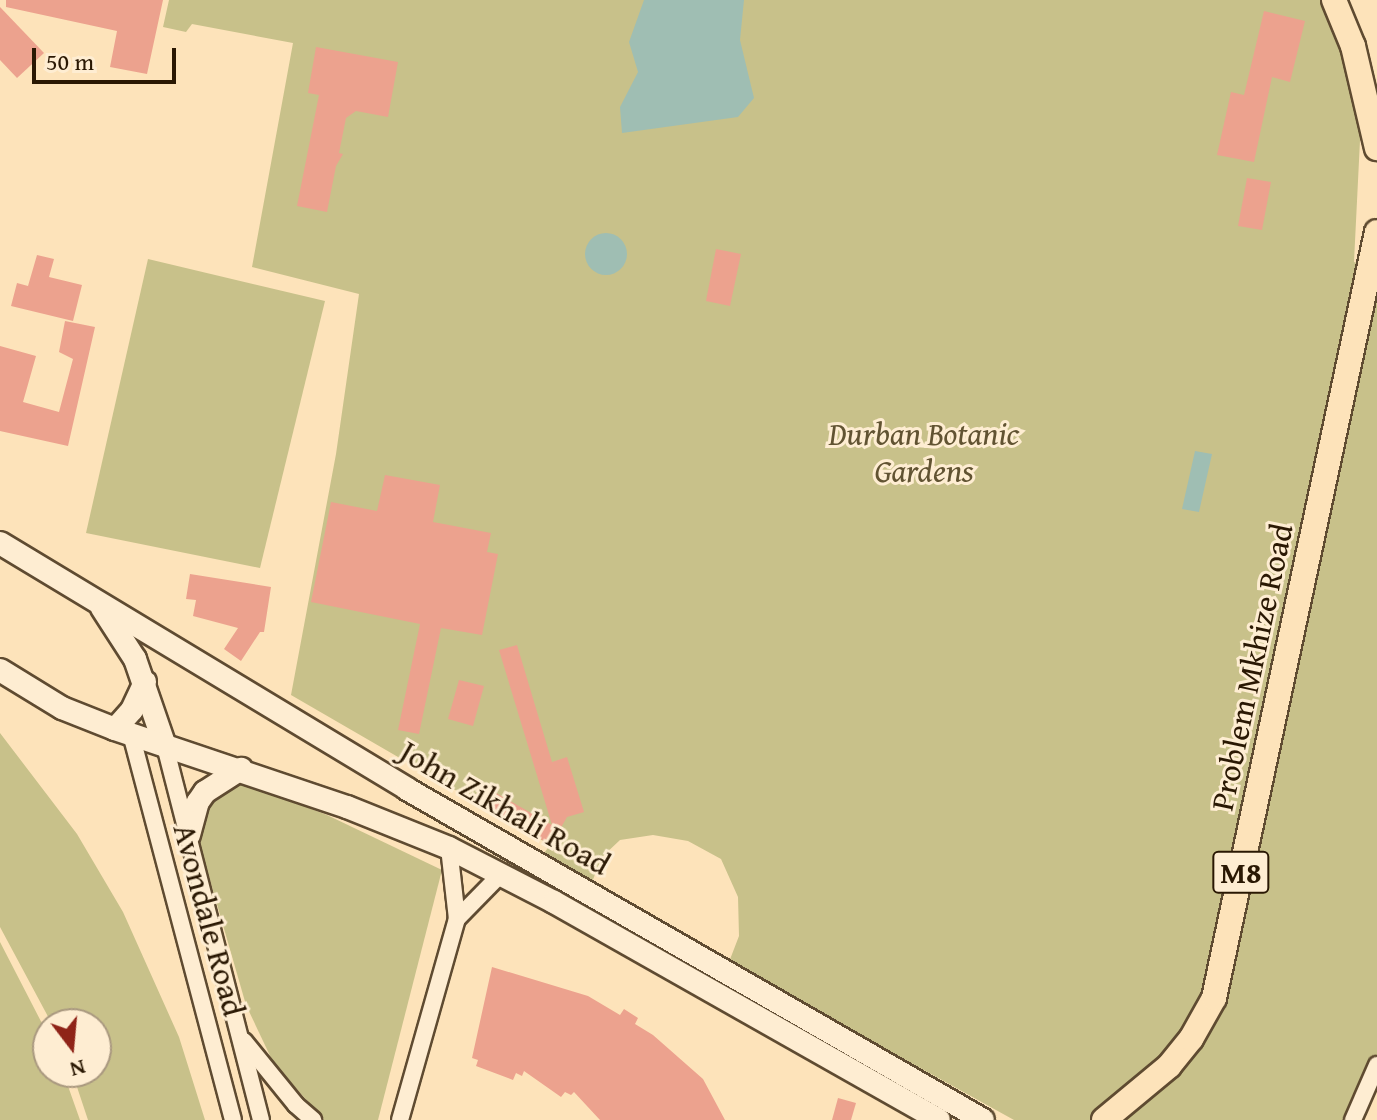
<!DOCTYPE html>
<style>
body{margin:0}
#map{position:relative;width:1377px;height:1120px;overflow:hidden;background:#fde3ba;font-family:"Gentium Book Plus",serif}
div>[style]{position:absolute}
.green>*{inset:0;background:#c8c18a}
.water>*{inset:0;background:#9fbeb3}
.round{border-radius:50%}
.building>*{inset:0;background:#eca28e}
.roads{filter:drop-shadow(2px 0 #5f4b31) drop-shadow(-2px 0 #5f4b31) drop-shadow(0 2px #5f4b31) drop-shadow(0 -2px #5f4b31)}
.minor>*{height:16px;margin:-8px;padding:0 8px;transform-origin:8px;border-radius:8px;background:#feedd2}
.secondary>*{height:22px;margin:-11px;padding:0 11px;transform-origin:11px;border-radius:11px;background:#feedd2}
.primary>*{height:24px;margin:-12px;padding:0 12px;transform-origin:12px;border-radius:12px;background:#fde3ba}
span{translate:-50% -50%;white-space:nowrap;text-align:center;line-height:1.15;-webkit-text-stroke:6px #feedd2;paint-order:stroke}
.shield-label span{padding:2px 6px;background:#feedd2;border:2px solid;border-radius:6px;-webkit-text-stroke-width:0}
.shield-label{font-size:30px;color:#2a1803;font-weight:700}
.park-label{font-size:32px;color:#615332;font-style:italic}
.street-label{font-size:32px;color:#2a1803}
.north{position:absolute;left:32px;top:1008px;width:80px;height:80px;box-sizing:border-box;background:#feedd2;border:2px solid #a9987f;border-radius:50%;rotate:164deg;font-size:22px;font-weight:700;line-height:32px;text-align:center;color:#2a1803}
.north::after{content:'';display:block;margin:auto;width:28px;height:36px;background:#8f2418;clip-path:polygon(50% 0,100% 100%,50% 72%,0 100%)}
.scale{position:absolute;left:32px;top:48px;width:144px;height:36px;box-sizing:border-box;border:4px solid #2a1803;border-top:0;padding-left:10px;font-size:24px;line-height:28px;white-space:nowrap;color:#2a1803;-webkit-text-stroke:6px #feedd2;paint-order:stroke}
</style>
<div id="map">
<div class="green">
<i style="clip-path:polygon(169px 0,1323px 0,1362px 100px,1354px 262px,1377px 269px,1377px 1057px,1350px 1120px,1014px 1120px,729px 962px,739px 936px,738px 897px,721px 859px,688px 841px,653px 835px,620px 840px,602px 857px,590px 887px,542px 856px,550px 845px,291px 695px,336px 454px,359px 294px,252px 267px,293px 43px,192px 24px,186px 32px,163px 27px)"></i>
<i style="clip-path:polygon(148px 259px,325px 301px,260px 568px,86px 533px)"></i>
<i style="clip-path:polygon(0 733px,77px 834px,123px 912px,179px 1037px,205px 1120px,88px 1120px,72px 1072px,96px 1072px,96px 1024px,52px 1024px,0 927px)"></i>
<i style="clip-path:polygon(246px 784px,327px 815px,442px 870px,378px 1120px,324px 1120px,273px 1062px,246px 1005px,197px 835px,211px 796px,227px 786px)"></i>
<i style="clip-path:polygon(0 942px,48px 1035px,48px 1072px,63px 1072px,80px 1120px,0 1120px)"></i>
</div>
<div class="water">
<i style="clip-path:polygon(644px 0,744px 0,740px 40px,754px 98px,738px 117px,622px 133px,620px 107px,638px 72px,629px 42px)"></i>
<i class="round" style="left:585px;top:233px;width:42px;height:42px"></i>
<i style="clip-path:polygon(1195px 451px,1212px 454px,1199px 512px,1182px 509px)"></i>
</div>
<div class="building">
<i style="clip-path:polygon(6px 0,163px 0,147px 74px,110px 67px,117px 31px,6px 7px)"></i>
<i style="clip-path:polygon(0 7px,44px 53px,17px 78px,0 60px)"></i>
<i style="clip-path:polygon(1264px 11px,1305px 21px,1290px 82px,1272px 77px,1254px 162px,1217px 155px,1231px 92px,1244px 95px)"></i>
<i style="clip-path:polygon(316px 47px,398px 62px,388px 117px,356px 111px,346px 118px,339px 153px,343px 154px,336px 166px,327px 212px,297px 206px,319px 95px,308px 93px)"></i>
<i style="clip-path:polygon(1247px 178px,1271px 182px,1262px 230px,1238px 226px)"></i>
<i style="clip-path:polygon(716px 249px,741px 254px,730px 306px,706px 301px)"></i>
<i style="clip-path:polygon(37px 255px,54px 259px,49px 277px,82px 285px,73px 321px,11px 306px,17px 283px,28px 286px)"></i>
<i style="clip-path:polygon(65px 321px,95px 327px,68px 446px,0 431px,0 346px,36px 356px,23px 402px,59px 412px,73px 359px,59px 352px)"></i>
<i style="clip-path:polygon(385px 475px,440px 485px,433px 522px,491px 533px,487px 552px,498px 554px,482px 635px,441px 628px,419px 734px,398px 730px,420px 624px,311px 602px,331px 502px,377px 511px)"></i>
<i style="clip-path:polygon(190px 574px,271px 587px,264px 632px,260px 632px,241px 661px,224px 649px,238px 628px,193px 616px,196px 600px,186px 599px)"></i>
<i style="clip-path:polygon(517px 645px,552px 762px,567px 757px,584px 812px,567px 817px,551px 845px,473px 801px,482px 785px,552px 825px,499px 650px)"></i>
<i style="clip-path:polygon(459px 680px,484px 686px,473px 726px,448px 719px)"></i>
<i style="clip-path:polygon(492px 967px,588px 996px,620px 1015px,624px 1009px,638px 1018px,635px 1024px,653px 1035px,703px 1079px,725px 1120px,600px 1120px,574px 1092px,571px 1095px,565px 1092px,561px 1097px,524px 1071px,522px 1076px,516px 1073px,513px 1080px,476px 1066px,478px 1060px,472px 1058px)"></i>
<i style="clip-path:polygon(838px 1098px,856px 1103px,851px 1120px,832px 1120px)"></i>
</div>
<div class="roads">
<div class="minor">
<i style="left:131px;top:734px;width:399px;rotate:75.2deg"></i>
<i style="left:165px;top:746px;width:386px;rotate:75.6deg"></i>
<i style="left:457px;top:919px;width:63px;rotate:-45.6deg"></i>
<i style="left:244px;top:1041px;width:82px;rotate:50.9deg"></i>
<i style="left:296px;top:1105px;width:23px;rotate:41deg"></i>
<i style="left:400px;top:1120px;width:209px;rotate:-74.2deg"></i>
<i style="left:457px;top:919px;width:71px;rotate:-96.4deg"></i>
<i style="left:1353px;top:1120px;width:60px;rotate:-66.4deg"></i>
</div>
<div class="secondary">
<i style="left:0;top:543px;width:476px;rotate:31.1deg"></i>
<i style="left:407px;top:789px;width:664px;rotate:29.88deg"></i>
<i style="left:102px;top:608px;width:61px;rotate:57.1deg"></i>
<i style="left:135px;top:659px;width:92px;rotate:71deg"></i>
<i style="left:0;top:670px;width:73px;rotate:31.5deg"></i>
<i style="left:62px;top:708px;width:57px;rotate:21.6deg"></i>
<i style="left:115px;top:729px;width:245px;rotate:18.6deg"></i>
<i style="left:347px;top:807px;width:110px;rotate:21.9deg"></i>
<i style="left:449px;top:848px;width:118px;rotate:27.2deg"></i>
<i style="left:554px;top:902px;width:442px;rotate:29.5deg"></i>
<i style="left:115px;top:729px;width:25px;rotate:-48deg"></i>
<i style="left:132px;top:710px;width:31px;rotate:-65deg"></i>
<i style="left:189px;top:835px;width:34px;rotate:-75deg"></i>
<i style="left:198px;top:802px;width:12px;rotate:-55deg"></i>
<i style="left:205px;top:792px;width:43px;rotate:-32.6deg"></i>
</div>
<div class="primary">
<i style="left:1334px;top:0;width:50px;rotate:67.6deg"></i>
<i style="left:1353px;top:46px;width:105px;rotate:76.8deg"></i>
<i style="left:1104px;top:1120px;width:85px;rotate:-39.7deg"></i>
<i style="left:1169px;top:1066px;width:35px;rotate:-51deg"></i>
<i style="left:1191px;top:1039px;width:47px;rotate:-60.7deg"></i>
<i style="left:1214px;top:998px;width:783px;rotate:-77.99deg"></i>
</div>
</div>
<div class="shield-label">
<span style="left:1241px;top:872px">M8</span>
</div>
<div class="park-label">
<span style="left:924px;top:453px">Durban Botanic<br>Gardens</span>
</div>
<div class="street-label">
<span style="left:1252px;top:667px;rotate:-78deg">Problem Mkhize Road</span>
<span style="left:505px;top:808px;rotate:30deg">John Zikhali Road</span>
<span style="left:209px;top:920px;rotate:75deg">Avondale Road</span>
</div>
<div class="north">N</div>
<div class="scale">50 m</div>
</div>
